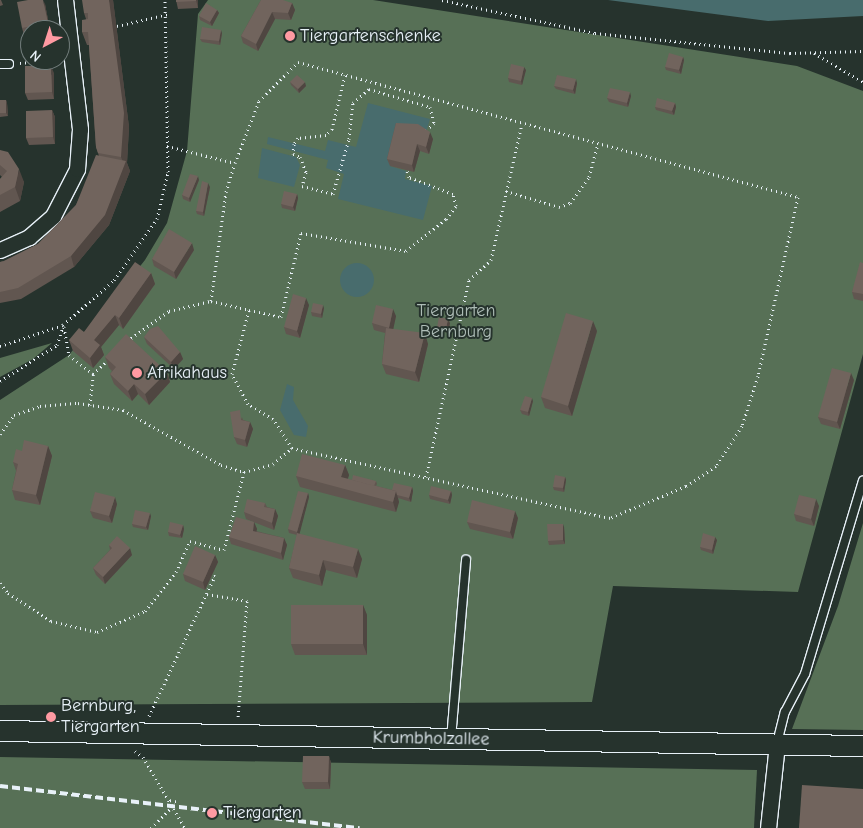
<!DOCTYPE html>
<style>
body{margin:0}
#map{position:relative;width:863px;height:828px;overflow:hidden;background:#26332d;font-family:"Comic Neue",sans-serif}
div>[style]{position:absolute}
.green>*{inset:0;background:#577056}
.water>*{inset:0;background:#486c6d}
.round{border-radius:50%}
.path>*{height:3px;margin-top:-1.5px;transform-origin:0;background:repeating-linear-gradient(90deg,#e8f1f8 0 1px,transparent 0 5px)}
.roads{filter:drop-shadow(1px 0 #e8f1f8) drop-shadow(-1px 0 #e8f1f8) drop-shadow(0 1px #e8f1f8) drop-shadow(0 -1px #e8f1f8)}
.service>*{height:8px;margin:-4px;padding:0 4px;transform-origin:4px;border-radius:4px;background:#26332d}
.minor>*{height:15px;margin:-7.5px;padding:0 7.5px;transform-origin:7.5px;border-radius:7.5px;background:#26332d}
.tertiary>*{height:20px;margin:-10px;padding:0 10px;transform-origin:10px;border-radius:10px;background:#26332d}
.rail>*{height:4px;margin-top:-2px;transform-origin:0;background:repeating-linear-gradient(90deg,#e8f1f8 0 8px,transparent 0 12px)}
.wall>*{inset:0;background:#615650}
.shaded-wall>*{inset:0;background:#4f4641}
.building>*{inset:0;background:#71645d}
.dots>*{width:14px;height:14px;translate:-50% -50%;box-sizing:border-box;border:2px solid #26332d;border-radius:50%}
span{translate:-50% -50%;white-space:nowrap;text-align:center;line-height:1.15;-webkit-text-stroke:4px #26332d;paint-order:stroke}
.poi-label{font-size:18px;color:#e8f1f8}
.left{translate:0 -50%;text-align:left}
.park-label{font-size:18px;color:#aebdb7}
.street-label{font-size:18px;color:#e8f1f8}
.north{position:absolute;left:20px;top:20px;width:50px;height:50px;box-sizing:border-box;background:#26332d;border:1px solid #747f7e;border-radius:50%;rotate:220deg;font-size:14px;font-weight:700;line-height:20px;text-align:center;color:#e8f1f8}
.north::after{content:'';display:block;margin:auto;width:18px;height:22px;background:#ff9aa2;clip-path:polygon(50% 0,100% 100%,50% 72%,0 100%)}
</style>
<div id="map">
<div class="green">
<i style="clip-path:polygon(208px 0,373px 0,797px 66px,863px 91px,863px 354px,798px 592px,613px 586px,592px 702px,0 705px,0 400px,69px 355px,145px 260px,167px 223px,187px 151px,198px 14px)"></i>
<i style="clip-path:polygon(52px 343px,33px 359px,0 377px,0 358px)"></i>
<i style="clip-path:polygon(863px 523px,863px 730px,792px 729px,838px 606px)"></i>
<i style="clip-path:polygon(0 757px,757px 770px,754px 828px,0 828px)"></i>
</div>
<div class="water">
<i style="clip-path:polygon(608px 0,863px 0,863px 16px,768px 21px)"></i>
<i style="clip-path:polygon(368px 103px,430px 119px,426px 132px,399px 129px,390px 166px,406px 171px,405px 179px,432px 186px,423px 220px,338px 199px,344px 174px,326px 168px,328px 160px,267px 144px,268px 137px,325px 151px,328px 140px,356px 147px)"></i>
<i style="clip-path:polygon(262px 148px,296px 157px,300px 165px,294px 187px,258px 178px)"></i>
<i class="round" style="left:340px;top:263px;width:34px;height:34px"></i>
<i style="clip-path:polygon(287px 384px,294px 387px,293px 400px,308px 426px,306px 437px,294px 435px,280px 410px)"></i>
</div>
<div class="path">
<i style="left:442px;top:0;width:157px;rotate:12.2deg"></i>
<i style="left:595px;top:33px;width:196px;rotate:5.9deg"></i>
<i style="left:790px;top:53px;width:73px;rotate:-1.6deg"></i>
<i style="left:117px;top:26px;width:52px;rotate:-13.2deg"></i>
<i style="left:814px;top:53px;width:57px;rotate:30.6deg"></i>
<i style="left:20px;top:63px;width:36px;rotate:-5deg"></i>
<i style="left:345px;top:75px;width:56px;rotate:103.5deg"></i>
<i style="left:332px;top:129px;width:8px;rotate:135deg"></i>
<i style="left:326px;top:135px;width:28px;rotate:174deg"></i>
<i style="left:298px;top:138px;width:7px;rotate:124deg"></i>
<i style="left:294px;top:144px;width:10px;rotate:96deg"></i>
<i style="left:293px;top:154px;width:8px;rotate:23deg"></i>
<i style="left:300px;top:157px;width:16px;rotate:68deg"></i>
<i style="left:306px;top:172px;width:15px;rotate:106deg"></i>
<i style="left:302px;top:186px;width:32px;rotate:14deg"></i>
<i style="left:333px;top:194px;width:57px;rotate:-73.8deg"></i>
<i style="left:349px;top:139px;width:36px;rotate:-84deg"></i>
<i style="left:353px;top:103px;width:21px;rotate:-41deg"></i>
<i style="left:369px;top:89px;width:64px;rotate:16.4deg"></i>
<i style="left:430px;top:107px;width:16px;rotate:76deg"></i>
<i style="left:434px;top:123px;width:13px;rotate:138deg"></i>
<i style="left:167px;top:146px;width:70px;rotate:14deg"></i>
<i style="left:506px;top:191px;width:55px;rotate:16.8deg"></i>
<i style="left:559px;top:207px;width:12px;rotate:-20deg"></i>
<i style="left:570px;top:203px;width:32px;rotate:-54deg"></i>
<i style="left:589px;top:177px;width:35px;rotate:-75deg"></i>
<i style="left:211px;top:301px;width:39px;rotate:13deg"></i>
<i style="left:64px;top:327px;width:28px;rotate:80deg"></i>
<i style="left:69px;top:355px;width:31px;rotate:38deg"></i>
<i style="left:127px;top:341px;width:52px;rotate:-35.5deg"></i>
<i style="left:169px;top:311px;width:43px;rotate:-13.4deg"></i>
<i style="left:211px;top:301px;width:110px;rotate:-82.2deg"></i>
<i style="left:226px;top:192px;width:30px;rotate:-73deg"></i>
<i style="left:235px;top:163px;width:66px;rotate:-68.8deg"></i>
<i style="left:259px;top:101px;width:55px;rotate:-45deg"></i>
<i style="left:298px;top:62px;width:518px;rotate:15.11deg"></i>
<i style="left:798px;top:197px;width:183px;rotate:102.6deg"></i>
<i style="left:758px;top:376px;width:52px;rotate:107.7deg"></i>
<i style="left:742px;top:426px;width:48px;rotate:123deg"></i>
<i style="left:716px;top:466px;width:36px;rotate:146deg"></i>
<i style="left:686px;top:486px;width:82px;rotate:157.2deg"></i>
<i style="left:610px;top:518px;width:326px;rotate:-167.6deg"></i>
<i style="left:0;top:346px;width:66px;rotate:-18.4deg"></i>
<i style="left:63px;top:325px;width:68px;rotate:-41.4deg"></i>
<i style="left:114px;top:280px;width:75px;rotate:-54.8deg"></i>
<i style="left:157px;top:219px;width:48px;rotate:-76.8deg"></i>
<i style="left:168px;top:172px;width:172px;rotate:-91deg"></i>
<i style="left:0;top:381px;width:67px;rotate:-32.3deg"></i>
<i style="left:57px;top:345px;width:20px;rotate:-72deg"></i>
<i style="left:90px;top:405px;width:31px;rotate:-84deg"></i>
<i style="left:93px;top:374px;width:22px;rotate:-43deg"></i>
<i style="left:0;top:434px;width:24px;rotate:-54deg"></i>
<i style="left:14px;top:415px;width:28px;rotate:-19deg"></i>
<i style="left:40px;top:406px;width:38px;rotate:-5deg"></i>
<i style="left:78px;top:403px;width:46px;rotate:8.8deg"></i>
<i style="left:123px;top:410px;width:112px;rotate:29.3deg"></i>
<i style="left:221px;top:465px;width:24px;rotate:17deg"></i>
<i style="left:244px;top:472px;width:30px;rotate:-15deg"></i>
<i style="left:273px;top:464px;width:25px;rotate:-40deg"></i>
<i style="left:292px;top:448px;width:35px;rotate:-123deg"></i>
<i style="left:273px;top:419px;width:29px;rotate:-149deg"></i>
<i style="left:248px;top:404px;width:34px;rotate:-118deg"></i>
<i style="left:232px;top:374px;width:66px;rotate:-75.1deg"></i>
<i style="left:249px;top:310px;width:33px;rotate:12deg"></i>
<i style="left:281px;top:317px;width:86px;rotate:-76.6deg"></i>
<i style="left:301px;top:233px;width:107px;rotate:9.7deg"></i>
<i style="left:406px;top:251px;width:51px;rotate:-38.7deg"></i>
<i style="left:446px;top:219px;width:16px;rotate:-52deg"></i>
<i style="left:456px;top:206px;width:12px;rotate:-104deg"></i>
<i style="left:453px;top:194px;width:47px;rotate:-158.9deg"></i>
<i style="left:409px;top:177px;width:10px;rotate:-107deg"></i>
<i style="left:426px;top:477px;width:202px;rotate:-77.7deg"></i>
<i style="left:469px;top:280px;width:30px;rotate:-42deg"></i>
<i style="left:491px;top:260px;width:140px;rotate:-77.2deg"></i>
<i style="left:0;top:583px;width:13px;rotate:51deg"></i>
<i style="left:8px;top:593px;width:51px;rotate:33.1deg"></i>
<i style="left:51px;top:621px;width:47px;rotate:13.4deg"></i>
<i style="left:97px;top:632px;width:52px;rotate:-23.6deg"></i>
<i style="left:145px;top:611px;width:50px;rotate:-51.5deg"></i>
<i style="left:176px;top:572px;width:34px;rotate:-66deg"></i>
<i style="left:190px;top:541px;width:35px;rotate:15deg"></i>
<i style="left:224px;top:550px;width:81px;rotate:-75.6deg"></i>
<i style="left:207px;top:594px;width:41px;rotate:9.9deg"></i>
<i style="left:247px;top:601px;width:117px;rotate:94.4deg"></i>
<i style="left:149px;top:716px;width:155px;rotate:-64.8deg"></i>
<i style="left:215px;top:576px;width:7px;rotate:-153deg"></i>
<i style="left:135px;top:751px;width:10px;rotate:37deg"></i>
<i style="left:143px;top:757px;width:82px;rotate:59.4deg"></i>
<i style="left:170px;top:800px;width:8px;rotate:14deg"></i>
<i style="left:151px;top:828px;width:27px;rotate:-45deg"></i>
</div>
<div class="roads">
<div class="service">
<i style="left:0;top:64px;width:9px"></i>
<i style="left:451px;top:739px;width:180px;rotate:-85.2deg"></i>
<i style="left:777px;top:743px;width:32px;rotate:-76deg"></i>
<i style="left:785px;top:712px;width:43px;rotate:-62.2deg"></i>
<i style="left:805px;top:674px;width:202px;rotate:-73.3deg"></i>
</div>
<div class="minor">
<i style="left:0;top:250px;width:32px;rotate:-24deg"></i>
<i style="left:29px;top:237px;width:32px;rotate:-41deg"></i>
<i style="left:53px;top:216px;width:53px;rotate:-62.9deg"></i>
<i style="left:77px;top:169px;width:40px;rotate:-85.7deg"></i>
<i style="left:80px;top:129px;width:130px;rotate:-96.6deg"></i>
<i style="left:768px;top:828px;width:84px;rotate:-83.9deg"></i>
</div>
<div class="tertiary">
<i style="left:0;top:731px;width:863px;rotate:1deg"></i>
</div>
</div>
<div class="rail">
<i style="left:0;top:786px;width:362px;rotate:6.7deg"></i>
</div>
<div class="wall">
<i style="clip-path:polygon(0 0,1px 0,3px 5px,0 6px)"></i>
<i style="clip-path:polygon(113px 0,129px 127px,127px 163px,130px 171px,109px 225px,74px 267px,21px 299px,0 303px,0 262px,4px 261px,38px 244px,76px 205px,99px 156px,96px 147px,89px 45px,87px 45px,82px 32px,86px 19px,84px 13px)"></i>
<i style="clip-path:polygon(176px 0,198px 0,198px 8px,178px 9px)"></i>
<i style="clip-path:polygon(261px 0,292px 3px,295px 10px,291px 20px,275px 19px,258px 51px,243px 43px,241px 36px)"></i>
<i style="clip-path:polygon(45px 4px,50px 30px,30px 30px,30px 34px,24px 35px,22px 28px)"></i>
<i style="clip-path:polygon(217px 10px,219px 13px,212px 26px,200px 20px,199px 16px)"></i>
<i style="clip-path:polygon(222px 33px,220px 45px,202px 42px,200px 39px)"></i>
<i style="clip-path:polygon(683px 57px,684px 60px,681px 74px,666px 70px,665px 67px)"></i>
<i style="clip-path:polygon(526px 70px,522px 85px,509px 82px,508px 78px)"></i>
<i style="clip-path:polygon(54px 73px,54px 99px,28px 100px,25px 93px)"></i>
<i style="clip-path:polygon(290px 82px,306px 86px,299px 93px,291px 85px)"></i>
<i style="clip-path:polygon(577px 83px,575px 94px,556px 89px,554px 86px)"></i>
<i style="clip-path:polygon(631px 96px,628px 107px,609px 102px,607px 98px)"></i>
<i style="clip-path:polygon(0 100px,6px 100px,7px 103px,8px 116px,0 117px)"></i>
<i style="clip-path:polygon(675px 103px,676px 107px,674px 115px,656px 110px,655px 107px)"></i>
<i style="clip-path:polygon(52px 110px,55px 117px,55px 144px,29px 145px,26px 138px)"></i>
<i style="clip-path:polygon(396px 123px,433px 139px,429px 154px,420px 151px,414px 172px,390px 166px,387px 159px)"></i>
<i style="clip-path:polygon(0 150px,24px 182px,20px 201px,0 212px,0 179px,2px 177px,0 175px)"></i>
<i style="clip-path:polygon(199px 180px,190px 202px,183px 199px,182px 195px)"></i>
<i style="clip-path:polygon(210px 187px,204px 216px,197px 214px,196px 211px)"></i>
<i style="clip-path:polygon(297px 194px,298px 198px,295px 211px,282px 208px,281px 204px)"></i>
<i style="clip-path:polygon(194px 250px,176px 279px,154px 266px,152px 259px)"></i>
<i style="clip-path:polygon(863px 263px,863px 301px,854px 299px,852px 292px)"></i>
<i style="clip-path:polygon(151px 273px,155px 284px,123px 329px,119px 325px,101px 347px,104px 355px,93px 368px,73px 351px,69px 340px,84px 332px)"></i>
<i style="clip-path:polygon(309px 305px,300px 338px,286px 334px,284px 327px)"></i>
<i style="clip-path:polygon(324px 308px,322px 318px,312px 316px,311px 312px)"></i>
<i style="clip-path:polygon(396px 316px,393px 329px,428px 344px,419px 382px,386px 374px,382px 364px,385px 333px,374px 330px,372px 323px)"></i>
<i style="clip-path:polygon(450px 323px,448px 333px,438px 330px,437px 327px)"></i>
<i style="clip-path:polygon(597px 331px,572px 416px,545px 408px,541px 397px)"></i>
<i style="clip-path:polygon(144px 337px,180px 352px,183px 359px,174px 369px,147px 344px)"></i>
<i style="clip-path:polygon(105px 357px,167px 372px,170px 382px,149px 405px,138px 394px,132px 401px,114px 384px,110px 374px,112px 371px,109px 368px)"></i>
<i style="clip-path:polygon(854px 380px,840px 429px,821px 424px,818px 417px)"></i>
<i style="clip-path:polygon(533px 401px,529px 416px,522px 414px,520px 410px)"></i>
<i style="clip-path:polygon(242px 417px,243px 420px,250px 422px,253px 429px,247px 447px,237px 444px,234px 437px)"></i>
<i style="clip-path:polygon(48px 446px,52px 456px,40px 505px,15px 500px,12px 490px,16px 471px,13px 462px)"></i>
<i style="clip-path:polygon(345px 465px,349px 475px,348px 479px,352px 480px,376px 481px,377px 484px,376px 486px,392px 490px,412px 487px,413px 491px,411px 502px,398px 498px,399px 502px,396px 512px,300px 487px,296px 476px)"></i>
<i style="clip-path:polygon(565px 477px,566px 480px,564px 492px,554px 490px,553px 487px)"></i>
<i style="clip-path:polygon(451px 491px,452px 495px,450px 504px,430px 499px,429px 495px)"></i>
<i style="clip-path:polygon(308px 493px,309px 497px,299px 534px,362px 559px,357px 578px,326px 570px,322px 586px,293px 578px,289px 568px,297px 535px,289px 533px,288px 529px)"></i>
<i style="clip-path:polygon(265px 503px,267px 507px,275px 509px,278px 516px,274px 530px,246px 519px,244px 512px)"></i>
<i style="clip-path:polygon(117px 504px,112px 523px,93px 518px,90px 511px)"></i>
<i style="clip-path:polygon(819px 506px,814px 526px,796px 521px,794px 514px)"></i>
<i style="clip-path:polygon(151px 516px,148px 530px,133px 527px,132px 524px)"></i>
<i style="clip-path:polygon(518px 518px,513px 539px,470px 529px,467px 522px)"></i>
<i style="clip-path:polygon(254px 522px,257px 529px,256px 531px,284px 538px,287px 545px,283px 560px,231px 544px,229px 537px)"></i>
<i style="clip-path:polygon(183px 525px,184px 529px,182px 538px,169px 536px,168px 532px)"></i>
<i style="clip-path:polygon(564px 527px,565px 544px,549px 545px,548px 541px)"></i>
<i style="clip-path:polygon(717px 540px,713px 554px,701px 550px,700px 547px)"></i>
<i style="clip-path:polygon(109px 545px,132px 555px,105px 584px,96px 575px,93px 568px,110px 550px)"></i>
<i style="clip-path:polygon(215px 555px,218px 562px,205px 590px,185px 581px,183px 574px)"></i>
<i style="clip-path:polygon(363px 605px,367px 615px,367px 655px,295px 655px,291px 644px)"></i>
<i style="clip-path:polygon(329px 756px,331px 763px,330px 789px,305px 789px,302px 782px)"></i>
</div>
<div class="shaded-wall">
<i style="clip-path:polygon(43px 0,45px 4px,50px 30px,48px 23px)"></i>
<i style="clip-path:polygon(109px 0,113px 0,129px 127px,127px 163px,130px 171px,109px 225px,74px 267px,71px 256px,124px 165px,121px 157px)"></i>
<i style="clip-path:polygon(196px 0,198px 0,198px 8px)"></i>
<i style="clip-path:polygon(292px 3px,295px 10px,291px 20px,288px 13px)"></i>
<i style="clip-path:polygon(217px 10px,219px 13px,212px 26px,210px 22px)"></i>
<i style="clip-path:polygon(272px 12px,275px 19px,258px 51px,256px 44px)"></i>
<i style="clip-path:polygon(221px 30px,222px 33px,220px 45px,219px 41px)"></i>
<i style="clip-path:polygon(683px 57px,684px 60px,681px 74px,679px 70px)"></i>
<i style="clip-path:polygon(51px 66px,54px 73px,54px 99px,52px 92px)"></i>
<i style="clip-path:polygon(524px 67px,526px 70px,522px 85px,521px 81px)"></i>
<i style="clip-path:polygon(576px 79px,577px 83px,575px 94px,573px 90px)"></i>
<i style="clip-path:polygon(305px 82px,306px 86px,299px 93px,298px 89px)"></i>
<i style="clip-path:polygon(630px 92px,631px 96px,628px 107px,627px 103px)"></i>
<i style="clip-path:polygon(6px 100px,7px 103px,8px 116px,6px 113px)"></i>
<i style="clip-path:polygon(675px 103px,676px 107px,674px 115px,672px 111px)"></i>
<i style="clip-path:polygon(52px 110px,55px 117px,55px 144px,53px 137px)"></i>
<i style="clip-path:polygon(430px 132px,433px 139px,429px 154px,426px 147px)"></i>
<i style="clip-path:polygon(417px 144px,420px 151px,414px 172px,412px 165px)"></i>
<i style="clip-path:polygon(19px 169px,24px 182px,20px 201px,15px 187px)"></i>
<i style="clip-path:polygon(198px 176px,199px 180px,190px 202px,189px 198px)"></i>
<i style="clip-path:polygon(208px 183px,210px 187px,204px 216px,203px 212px)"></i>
<i style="clip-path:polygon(297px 194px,298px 198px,295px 211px,293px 207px)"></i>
<i style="clip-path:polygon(192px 243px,194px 250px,176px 279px,174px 272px)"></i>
<i style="clip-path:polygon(151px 273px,155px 284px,123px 329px,119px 318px)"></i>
<i style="clip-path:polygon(306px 298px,309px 305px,300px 338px,297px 331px)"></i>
<i style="clip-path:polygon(323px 305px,324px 308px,322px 318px,321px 314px)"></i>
<i style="clip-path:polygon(393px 309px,396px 316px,392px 335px,389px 328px)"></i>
<i style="clip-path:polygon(115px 315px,119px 325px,101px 347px,104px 355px,93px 368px,90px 358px,94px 340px)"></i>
<i style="clip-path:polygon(448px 319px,450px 323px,448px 333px,446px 329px)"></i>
<i style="clip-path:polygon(593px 321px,597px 331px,572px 416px,568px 406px)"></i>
<i style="clip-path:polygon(425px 333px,428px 344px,419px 382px,415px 372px)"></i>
<i style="clip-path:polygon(180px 352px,183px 359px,174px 369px,171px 362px)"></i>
<i style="clip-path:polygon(167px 372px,170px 382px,149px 405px,145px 394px)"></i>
<i style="clip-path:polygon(851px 373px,854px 380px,840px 429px,837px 422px)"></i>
<i style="clip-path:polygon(134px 384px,138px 394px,132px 401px,128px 391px)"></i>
<i style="clip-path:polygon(532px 398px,533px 401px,529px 416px,528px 412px)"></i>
<i style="clip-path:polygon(250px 422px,253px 429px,247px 447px,245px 440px)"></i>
<i style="clip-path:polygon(48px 446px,52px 456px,40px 505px,36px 495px)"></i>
<i style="clip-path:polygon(345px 465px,349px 475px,345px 487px,341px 477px)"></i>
<i style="clip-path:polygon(565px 477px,566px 480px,564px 492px,563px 488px)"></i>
<i style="clip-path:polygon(412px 487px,413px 491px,411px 502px,409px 498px)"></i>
<i style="clip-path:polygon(396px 491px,399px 502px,396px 512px,393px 502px)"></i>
<i style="clip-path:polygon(451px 491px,452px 495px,450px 504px,448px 500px)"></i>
<i style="clip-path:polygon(308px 493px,309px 497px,299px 536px,297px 532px)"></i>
<i style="clip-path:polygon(115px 497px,117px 504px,112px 523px,109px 516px)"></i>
<i style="clip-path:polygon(816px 499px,819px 506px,814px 526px,811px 519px)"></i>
<i style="clip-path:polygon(275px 509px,278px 516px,274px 530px,272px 523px)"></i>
<i style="clip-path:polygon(515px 511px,518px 518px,513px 539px,510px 532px)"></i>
<i style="clip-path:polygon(150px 513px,151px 516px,148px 530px,146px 527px)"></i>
<i style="clip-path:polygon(254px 522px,257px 529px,255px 538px,253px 531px)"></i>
<i style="clip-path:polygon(563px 524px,564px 527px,565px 544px,563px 540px)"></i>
<i style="clip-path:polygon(183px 525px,184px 529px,182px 538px,180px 535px)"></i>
<i style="clip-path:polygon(715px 537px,717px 540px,713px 554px,712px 550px)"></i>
<i style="clip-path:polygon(284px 538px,287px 545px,283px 560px,281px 553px)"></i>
<i style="clip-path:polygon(130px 548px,132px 555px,105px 584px,103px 577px)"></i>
<i style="clip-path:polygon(358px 549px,362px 559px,357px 578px,353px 567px)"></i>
<i style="clip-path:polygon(215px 555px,218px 562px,205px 590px,203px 582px)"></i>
<i style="clip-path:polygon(323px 560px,326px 570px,322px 586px,319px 575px)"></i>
<i style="clip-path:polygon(363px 605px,367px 615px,367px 655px,363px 644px)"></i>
<i style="clip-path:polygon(329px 756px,331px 763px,330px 789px,328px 782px)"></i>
</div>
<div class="building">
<i style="clip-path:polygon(28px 0,43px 0,48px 23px,22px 28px,17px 2px)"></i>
<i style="clip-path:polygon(82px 0,109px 0,124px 113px,121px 157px,98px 153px,96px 147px,88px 32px,82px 32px,82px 20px,88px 19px,88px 13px,84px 13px)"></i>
<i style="clip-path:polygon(176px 0,196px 0,196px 1px,176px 2px)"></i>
<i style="clip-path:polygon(261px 0,283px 0,292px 3px,288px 13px,272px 12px,256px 44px,241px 36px)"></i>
<i style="clip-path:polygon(206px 3px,217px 10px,210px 22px,199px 16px)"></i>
<i style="clip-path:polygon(202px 27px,221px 30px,219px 41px,200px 39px)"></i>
<i style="clip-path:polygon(669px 53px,683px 57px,679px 70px,665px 67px)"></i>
<i style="clip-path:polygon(511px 64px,524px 67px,521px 81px,508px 78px)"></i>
<i style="clip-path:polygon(25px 66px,51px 66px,52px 92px,25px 93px)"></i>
<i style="clip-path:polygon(297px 75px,305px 82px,298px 89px,290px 82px)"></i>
<i style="clip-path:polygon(557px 75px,576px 79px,573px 90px,554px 86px)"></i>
<i style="clip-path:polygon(610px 88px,630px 92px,627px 103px,607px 98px)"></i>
<i style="clip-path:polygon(657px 98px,675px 103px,672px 111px,655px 107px)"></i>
<i style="clip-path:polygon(0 100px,6px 100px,6px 113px,0 113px)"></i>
<i style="clip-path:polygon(52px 110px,53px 137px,26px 138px,26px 111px)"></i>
<i style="clip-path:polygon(396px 123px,418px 124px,430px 132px,426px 147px,417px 144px,412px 165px,387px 159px)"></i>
<i style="clip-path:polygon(0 150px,8px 152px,19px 169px,15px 187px,0 195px,0 179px,7px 171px,0 165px)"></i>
<i style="clip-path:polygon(96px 155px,126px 161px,105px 215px,71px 256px,18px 288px,0 292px,0 262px,4px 261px,38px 244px,76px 205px)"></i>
<i style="clip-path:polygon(190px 174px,198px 176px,189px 198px,182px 195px)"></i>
<i style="clip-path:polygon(202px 181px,208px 183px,203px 212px,196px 211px)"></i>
<i style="clip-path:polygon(284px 191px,297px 194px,293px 207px,281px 204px)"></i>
<i style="clip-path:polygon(169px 229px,192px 243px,174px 272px,152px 259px)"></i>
<i style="clip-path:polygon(135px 262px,151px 273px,119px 318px,115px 315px,94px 340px,100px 345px,90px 358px,69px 340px,79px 328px,84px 332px)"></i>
<i style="clip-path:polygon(860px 262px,863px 263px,863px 294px,852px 292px)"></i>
<i style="clip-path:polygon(293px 294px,306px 298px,297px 331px,284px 327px)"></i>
<i style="clip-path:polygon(313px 303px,323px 305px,321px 314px,311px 312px)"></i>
<i style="clip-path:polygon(376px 305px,393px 309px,389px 328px,372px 323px)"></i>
<i style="clip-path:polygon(566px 313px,593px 321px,568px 406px,541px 397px)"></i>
<i style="clip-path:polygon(439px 317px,448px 319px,446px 329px,437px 327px)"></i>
<i style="clip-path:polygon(158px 326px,180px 352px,171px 362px,144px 337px,150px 329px)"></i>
<i style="clip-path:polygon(386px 328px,425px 333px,415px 372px,382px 364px)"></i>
<i style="clip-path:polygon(126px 334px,167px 372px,145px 394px,134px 384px,128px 391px,110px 374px,116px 367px,105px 357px)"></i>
<i style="clip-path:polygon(832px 368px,851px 373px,837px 422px,818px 417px)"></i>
<i style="clip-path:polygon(525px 396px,532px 398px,528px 412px,520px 410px)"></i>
<i style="clip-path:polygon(240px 410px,241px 420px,250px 422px,245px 440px,234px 437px,230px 412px)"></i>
<i style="clip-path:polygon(24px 440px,48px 446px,36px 495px,12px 490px,18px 464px,13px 462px,16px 449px,22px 451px)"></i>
<i style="clip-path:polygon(302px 454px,345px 465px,341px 477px,396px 491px,393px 502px,296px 476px)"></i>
<i style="clip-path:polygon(353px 475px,376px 481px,374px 486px,352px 480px)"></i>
<i style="clip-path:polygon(555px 475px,565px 477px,563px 488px,553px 487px)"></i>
<i style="clip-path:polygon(394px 483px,412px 487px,409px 498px,397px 495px,396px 491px,392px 490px)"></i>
<i style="clip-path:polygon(431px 486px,451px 491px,448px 500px,429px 495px)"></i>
<i style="clip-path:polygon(298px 491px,308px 493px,297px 532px,288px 529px)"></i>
<i style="clip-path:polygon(95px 492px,115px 497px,109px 516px,90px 511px)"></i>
<i style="clip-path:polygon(799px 495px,816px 499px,811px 519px,794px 514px)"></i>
<i style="clip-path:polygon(247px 499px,265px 503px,264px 507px,275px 509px,272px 523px,244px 512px)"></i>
<i style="clip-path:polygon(472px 500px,515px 511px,510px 532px,467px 522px)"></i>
<i style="clip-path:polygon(135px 510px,150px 513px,146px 527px,132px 524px)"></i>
<i style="clip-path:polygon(236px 517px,254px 522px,253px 531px,284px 538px,281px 553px,229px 537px)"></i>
<i style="clip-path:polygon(170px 522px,183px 525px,180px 535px,168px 532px)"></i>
<i style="clip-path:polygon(547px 524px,563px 524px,563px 540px,548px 541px)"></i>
<i style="clip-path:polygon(297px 533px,358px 549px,353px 567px,323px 560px,319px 575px,289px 568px)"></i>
<i style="clip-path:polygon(703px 533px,715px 537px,712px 550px,700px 547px)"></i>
<i style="clip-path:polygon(117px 536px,130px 548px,103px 577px,93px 568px,112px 548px,109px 545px)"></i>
<i style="clip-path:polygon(195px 546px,215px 555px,203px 582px,183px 574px)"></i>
<i style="clip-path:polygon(291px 605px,363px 605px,363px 644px,291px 644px)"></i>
<i style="clip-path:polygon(303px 756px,329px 756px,328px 782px,302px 782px)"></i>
<i style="clip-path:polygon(802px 785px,863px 789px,863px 828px,799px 828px)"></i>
</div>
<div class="dots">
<i style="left:290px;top:36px;background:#ff9aa2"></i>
<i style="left:137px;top:373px;background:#ff9aa2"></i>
<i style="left:51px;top:717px;background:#ff9aa2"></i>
<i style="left:212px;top:813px;background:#ff9aa2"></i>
</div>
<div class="poi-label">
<span class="left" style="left:300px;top:36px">Tiergartenschenke</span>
<span class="left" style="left:147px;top:373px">Afrikahaus</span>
<span class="left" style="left:61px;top:717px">Bernburg,<br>Tiergarten</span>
<span class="left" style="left:223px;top:813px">Tiergarten</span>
</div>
<div class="park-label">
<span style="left:456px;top:322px">Tiergarten<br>Bernburg</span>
</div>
<div class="street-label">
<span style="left:431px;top:739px;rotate:1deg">Krumbholzallee</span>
</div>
<div class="north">N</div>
</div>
